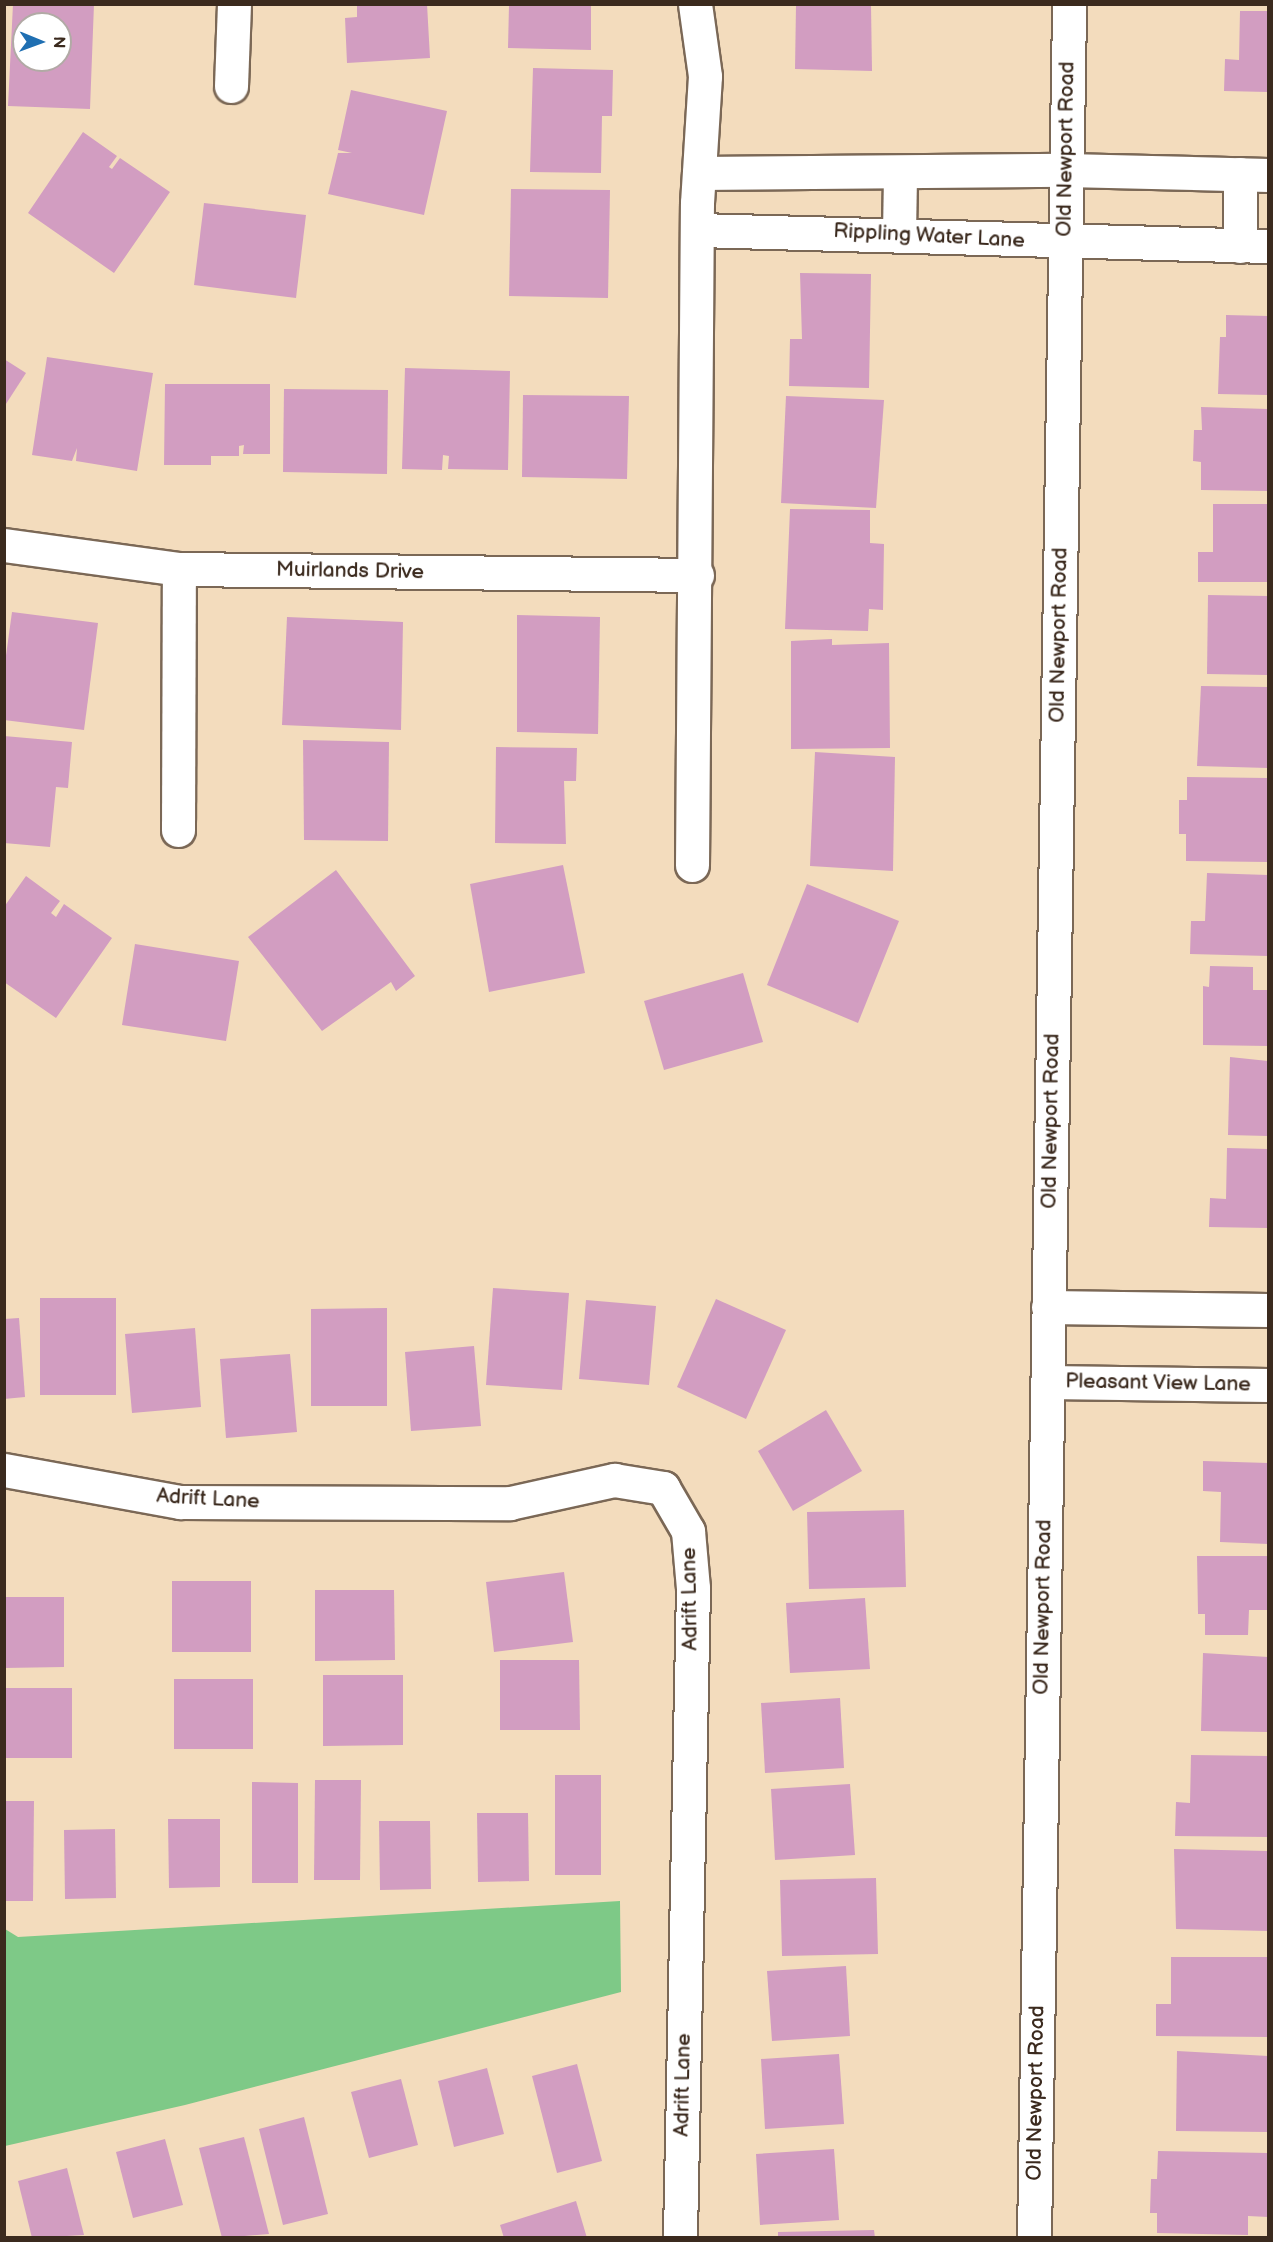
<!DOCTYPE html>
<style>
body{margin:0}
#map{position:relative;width:1273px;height:2242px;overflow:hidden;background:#f3dcbd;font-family:"Balsamiq Sans",sans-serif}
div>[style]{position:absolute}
.green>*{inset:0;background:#7ec987}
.building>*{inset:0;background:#d29dc1}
.roads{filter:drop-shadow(2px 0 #7b6856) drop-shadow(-2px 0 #7b6856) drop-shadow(0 2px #7b6856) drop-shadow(0 -2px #7b6856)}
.minor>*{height:33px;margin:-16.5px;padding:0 16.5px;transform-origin:16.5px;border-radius:16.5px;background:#fff}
span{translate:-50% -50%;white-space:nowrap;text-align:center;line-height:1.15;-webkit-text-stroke:4.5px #fff;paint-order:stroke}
.street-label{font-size:21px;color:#3b2a1e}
.frame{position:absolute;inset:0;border:6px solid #3b2a1e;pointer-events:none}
.north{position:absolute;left:12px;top:12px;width:60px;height:60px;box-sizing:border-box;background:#fff;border:2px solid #b1aaa5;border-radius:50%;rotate:91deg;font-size:16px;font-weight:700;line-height:24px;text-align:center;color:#3b2a1e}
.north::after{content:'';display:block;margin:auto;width:21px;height:27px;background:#1f6fb2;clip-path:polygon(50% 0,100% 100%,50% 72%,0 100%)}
</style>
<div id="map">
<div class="green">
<i style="clip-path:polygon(620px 1901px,621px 1992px,185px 2105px,5px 2146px,5px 1929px,18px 1937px)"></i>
</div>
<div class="building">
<i style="clip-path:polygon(evenodd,13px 4px,94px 4px,90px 109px,8px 106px,13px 4px,24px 24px,60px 24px,60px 60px,24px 60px,24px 24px)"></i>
<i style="clip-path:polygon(357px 4px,427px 4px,430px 58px,347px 63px,345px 18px,357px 17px)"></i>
<i style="clip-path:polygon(509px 5px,591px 5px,591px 50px,508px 48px)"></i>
<i style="clip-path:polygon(796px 5px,871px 5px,872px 71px,795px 69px)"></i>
<i style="clip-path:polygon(1240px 11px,1268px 11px,1268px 92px,1224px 91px,1225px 59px,1239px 60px)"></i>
<i style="clip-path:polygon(533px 68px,613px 70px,612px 116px,602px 116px,601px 173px,530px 172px)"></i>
<i style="clip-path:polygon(351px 90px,447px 111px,424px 215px,328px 194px,338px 153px,352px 153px,338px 150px)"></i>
<i style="clip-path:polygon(83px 132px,117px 156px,109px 167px,112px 169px,120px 158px,170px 192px,114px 273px,28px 213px)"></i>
<i style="clip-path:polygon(511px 189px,610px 190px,608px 298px,509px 296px)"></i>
<i style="clip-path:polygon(204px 203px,306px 215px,296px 298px,194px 285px)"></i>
<i style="clip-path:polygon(800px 273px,871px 274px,869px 388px,789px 386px,790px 339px,802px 339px)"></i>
<i style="clip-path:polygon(1226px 315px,1268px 316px,1268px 395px,1218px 394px,1220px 337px,1226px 337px)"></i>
<i style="clip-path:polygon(47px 357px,153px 373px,137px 471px,76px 461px,77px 448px,72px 461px,32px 455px)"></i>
<i style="clip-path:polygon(4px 359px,26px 373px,4px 407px)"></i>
<i style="clip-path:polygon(405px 368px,510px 371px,508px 470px,448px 469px,449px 456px,443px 455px,442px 470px,402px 469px)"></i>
<i style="clip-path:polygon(165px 384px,270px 384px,270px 454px,243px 454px,244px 445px,239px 446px,239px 456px,211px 456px,211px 465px,164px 465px)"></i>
<i style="clip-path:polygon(284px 389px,388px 390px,387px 474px,283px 472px)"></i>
<i style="clip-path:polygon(523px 395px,629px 396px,627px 479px,522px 477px)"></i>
<i style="clip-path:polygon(786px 396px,884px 400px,876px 508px,781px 503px)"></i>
<i style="clip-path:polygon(1201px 407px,1268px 409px,1268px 491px,1201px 490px,1201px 462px,1193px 461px,1194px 430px,1202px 430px)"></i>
<i style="clip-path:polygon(1213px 504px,1268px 504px,1268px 582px,1198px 582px,1198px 552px,1213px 552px)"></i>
<i style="clip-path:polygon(790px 509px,870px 510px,870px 543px,884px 544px,883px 610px,869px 609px,868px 631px,785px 629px)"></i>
<i style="clip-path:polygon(1208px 595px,1268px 596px,1268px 675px,1207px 674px)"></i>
<i style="clip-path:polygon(12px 612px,98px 623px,84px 730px,4px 720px,4px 670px)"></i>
<i style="clip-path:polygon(517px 615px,600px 617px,598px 734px,517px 732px)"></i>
<i style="clip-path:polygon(287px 617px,403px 622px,401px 730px,282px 725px)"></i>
<i style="clip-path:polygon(832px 639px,832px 645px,889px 643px,890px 748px,791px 749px,791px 641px)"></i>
<i style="clip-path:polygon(1201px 686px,1268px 687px,1268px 768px,1197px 766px)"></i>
<i style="clip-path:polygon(4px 736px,72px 742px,68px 788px,56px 787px,50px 847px,4px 843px)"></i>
<i style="clip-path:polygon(303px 740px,389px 742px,388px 841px,304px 840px)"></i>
<i style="clip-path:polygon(496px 747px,577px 748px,576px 781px,564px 781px,566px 844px,495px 843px)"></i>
<i style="clip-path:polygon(815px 752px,895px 757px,893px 871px,810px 866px)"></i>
<i style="clip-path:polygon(1187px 777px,1268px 778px,1268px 862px,1186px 861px,1186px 834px,1179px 834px,1179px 800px,1187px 800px)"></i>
<i style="clip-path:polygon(563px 865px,585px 973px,489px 992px,470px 884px)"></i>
<i style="clip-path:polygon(336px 870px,415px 976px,396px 991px,391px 982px,322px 1031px,248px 937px)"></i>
<i style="clip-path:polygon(1207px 873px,1268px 875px,1268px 956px,1190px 954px,1191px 921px,1205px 921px)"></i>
<i style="clip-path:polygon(26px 876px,60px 901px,51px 913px,56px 917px,64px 904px,112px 938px,56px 1018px,4px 982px,4px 907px)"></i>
<i style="clip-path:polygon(807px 884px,899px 921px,858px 1023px,767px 985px)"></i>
<i style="clip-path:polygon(135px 944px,239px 961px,226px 1041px,122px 1025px)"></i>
<i style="clip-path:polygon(1210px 966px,1253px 967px,1253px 990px,1268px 990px,1268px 1046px,1203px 1045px,1203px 986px,1209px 987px)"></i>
<i style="clip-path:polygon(743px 973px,763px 1042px,664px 1070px,644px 1001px)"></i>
<i style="clip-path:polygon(1230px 1057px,1268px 1061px,1268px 1136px,1228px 1135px)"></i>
<i style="clip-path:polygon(1227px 1148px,1268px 1149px,1268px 1228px,1209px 1227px,1210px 1198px,1226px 1199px)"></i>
<i style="clip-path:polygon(493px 1288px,569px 1293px,562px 1390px,486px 1385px)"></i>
<i style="clip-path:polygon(40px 1298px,116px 1298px,116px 1395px,40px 1395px)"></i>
<i style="clip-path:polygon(716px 1299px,786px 1330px,746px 1419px,677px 1387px)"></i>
<i style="clip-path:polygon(586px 1300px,656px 1306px,649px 1385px,579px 1379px)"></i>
<i style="clip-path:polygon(387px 1308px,387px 1406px,311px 1406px,311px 1309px)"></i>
<i style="clip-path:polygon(19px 1318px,25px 1397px,4px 1399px,4px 1319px)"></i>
<i style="clip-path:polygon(195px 1328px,201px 1407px,132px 1413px,125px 1334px)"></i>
<i style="clip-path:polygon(474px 1346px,481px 1426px,411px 1431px,405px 1352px)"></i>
<i style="clip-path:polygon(290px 1354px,297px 1432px,226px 1438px,220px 1359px)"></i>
<i style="clip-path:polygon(826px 1410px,862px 1471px,793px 1511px,758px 1451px)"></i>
<i style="clip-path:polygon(1203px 1461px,1268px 1463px,1268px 1544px,1220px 1542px,1221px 1492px,1203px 1491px)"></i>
<i style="clip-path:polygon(904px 1510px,906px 1587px,809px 1589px,807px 1512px)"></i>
<i style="clip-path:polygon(1197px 1556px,1268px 1556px,1268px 1610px,1249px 1610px,1248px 1635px,1205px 1635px,1205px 1614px,1198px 1614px)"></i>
<i style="clip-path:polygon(564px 1572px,573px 1642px,494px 1652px,486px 1582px)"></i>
<i style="clip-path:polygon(172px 1581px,251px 1581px,251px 1652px,172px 1652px)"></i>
<i style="clip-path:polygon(315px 1590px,394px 1590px,395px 1660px,315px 1661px)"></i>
<i style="clip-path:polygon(4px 1597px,64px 1597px,64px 1667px,4px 1668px)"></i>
<i style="clip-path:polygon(865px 1598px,870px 1669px,790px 1673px,786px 1603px)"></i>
<i style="clip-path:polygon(1203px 1653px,1268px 1657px,1268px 1732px,1201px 1731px)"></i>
<i style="clip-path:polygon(500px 1660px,579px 1660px,580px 1730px,500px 1730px)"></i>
<i style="clip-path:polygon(323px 1675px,403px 1675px,403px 1745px,323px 1746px)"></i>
<i style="clip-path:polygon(174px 1679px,253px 1679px,253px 1749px,174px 1749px)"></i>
<i style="clip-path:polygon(4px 1688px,72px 1688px,72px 1758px,4px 1758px)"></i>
<i style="clip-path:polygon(840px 1698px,844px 1768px,765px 1773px,761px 1703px)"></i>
<i style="clip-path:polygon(1191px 1755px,1268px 1756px,1268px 1837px,1175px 1836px,1176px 1802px,1190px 1803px)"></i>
<i style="clip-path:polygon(555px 1775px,601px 1775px,601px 1875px,555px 1875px)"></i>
<i style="clip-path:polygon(315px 1780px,361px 1780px,360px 1880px,314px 1880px)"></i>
<i style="clip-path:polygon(252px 1782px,298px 1783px,298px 1883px,252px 1883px)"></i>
<i style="clip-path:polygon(850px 1784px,855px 1855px,775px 1860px,771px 1789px)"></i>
<i style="clip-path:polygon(4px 1801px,34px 1801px,33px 1901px,4px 1901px)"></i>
<i style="clip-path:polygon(477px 1813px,528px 1813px,529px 1881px,478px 1882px)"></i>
<i style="clip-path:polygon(168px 1819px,220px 1819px,220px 1887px,169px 1888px)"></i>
<i style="clip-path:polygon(379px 1821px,430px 1821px,431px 1889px,380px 1890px)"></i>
<i style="clip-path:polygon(115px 1829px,116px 1898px,65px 1899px,64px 1830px)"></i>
<i style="clip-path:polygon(1174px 1849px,1268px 1851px,1268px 1931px,1176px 1929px)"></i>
<i style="clip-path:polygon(876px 1878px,878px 1954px,782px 1956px,780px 1880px)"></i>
<i style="clip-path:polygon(1171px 1957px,1268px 1957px,1268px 2037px,1156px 2036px,1156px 2004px,1171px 2004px)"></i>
<i style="clip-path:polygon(846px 1966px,850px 2036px,772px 2041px,767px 1971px)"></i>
<i style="clip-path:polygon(1177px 2051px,1268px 2056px,1268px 2132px,1176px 2131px)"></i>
<i style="clip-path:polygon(839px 2054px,844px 2124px,765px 2129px,761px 2059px)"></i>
<i style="clip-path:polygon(577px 2064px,602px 2161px,557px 2173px,532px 2076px)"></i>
<i style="clip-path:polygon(487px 2068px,504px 2134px,454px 2147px,438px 2081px)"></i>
<i style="clip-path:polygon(401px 2079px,418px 2145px,369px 2158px,351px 2092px)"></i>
<i style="clip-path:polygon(304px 2117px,328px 2214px,283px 2225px,259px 2129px)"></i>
<i style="clip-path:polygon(244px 2137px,269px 2234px,222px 2238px,199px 2148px)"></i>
<i style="clip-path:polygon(165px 2139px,183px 2205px,133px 2218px,116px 2152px)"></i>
<i style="clip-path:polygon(834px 2149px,839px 2220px,760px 2225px,756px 2154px)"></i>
<i style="clip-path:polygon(1158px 2151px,1268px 2153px,1268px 2217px,1248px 2216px,1248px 2235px,1157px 2233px,1157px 2213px,1150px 2213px,1151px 2179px,1157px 2179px)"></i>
<i style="clip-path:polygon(67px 2168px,84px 2235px,32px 2238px,18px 2181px)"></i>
<i style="clip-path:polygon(576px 2201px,587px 2238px,504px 2238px,500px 2225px)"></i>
<i style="clip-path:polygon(874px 2230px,875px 2238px,778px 2238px,778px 2232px)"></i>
</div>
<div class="roads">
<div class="minor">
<i style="left:231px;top:86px;width:82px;rotate:-87.9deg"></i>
<i style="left:699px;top:173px;width:367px;rotate:-0.5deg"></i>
<i style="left:1066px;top:170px;width:202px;rotate:1.4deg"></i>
<i style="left:1240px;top:174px;width:72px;rotate:90deg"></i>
<i style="left:698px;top:230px;width:570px;rotate:1.61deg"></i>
<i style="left:899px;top:233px;width:60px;rotate:-89deg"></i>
<i style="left:4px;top:545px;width:177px;rotate:7.8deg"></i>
<i style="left:179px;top:569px;width:518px;rotate:0.66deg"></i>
<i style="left:178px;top:830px;width:261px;rotate:-89.8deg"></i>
<i style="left:692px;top:865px;width:662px;rotate:-89.57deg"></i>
<i style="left:697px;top:203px;width:127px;rotate:-86.4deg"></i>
<i style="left:705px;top:76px;width:73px;rotate:-97.9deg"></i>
<i style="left:1048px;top:1307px;width:220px;rotate:0.8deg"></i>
<i style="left:1047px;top:1382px;width:221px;rotate:0.8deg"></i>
<i style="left:4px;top:1470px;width:179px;rotate:10.3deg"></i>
<i style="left:180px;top:1502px;width:330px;rotate:0.2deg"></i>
<i style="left:510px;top:1503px;width:107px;rotate:-12.5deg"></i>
<i style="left:614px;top:1480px;width:50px;rotate:9.3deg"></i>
<i style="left:663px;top:1488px;width:50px;rotate:59.8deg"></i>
<i style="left:688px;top:1531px;width:57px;rotate:85deg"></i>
<i style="left:693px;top:1588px;width:650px;rotate:91.15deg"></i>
<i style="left:1034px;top:2238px;width:2234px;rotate:-89.1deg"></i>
</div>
</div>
<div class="street-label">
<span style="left:1066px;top:149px;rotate:-89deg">Old Newport Road</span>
<span style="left:929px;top:236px;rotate:3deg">Rippling Water Lane</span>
<span style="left:350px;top:571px;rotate:1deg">Muirlands Drive</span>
<span style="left:1059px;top:635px;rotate:-89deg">Old Newport Road</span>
<span style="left:1051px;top:1121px;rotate:-89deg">Old Newport Road</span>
<span style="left:1158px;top:1383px;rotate:1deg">Pleasant View Lane</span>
<span style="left:208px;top:1499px;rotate:3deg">Adrift Lane</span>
<span style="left:690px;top:1599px;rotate:-91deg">Adrift Lane</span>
<span style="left:1043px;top:1607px;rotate:-89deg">Old Newport Road</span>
<span style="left:683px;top:2085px;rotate:-89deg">Adrift Lane</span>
<span style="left:1036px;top:2093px;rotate:-89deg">Old Newport Road</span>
</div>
<div class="frame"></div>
<div class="north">N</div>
</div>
